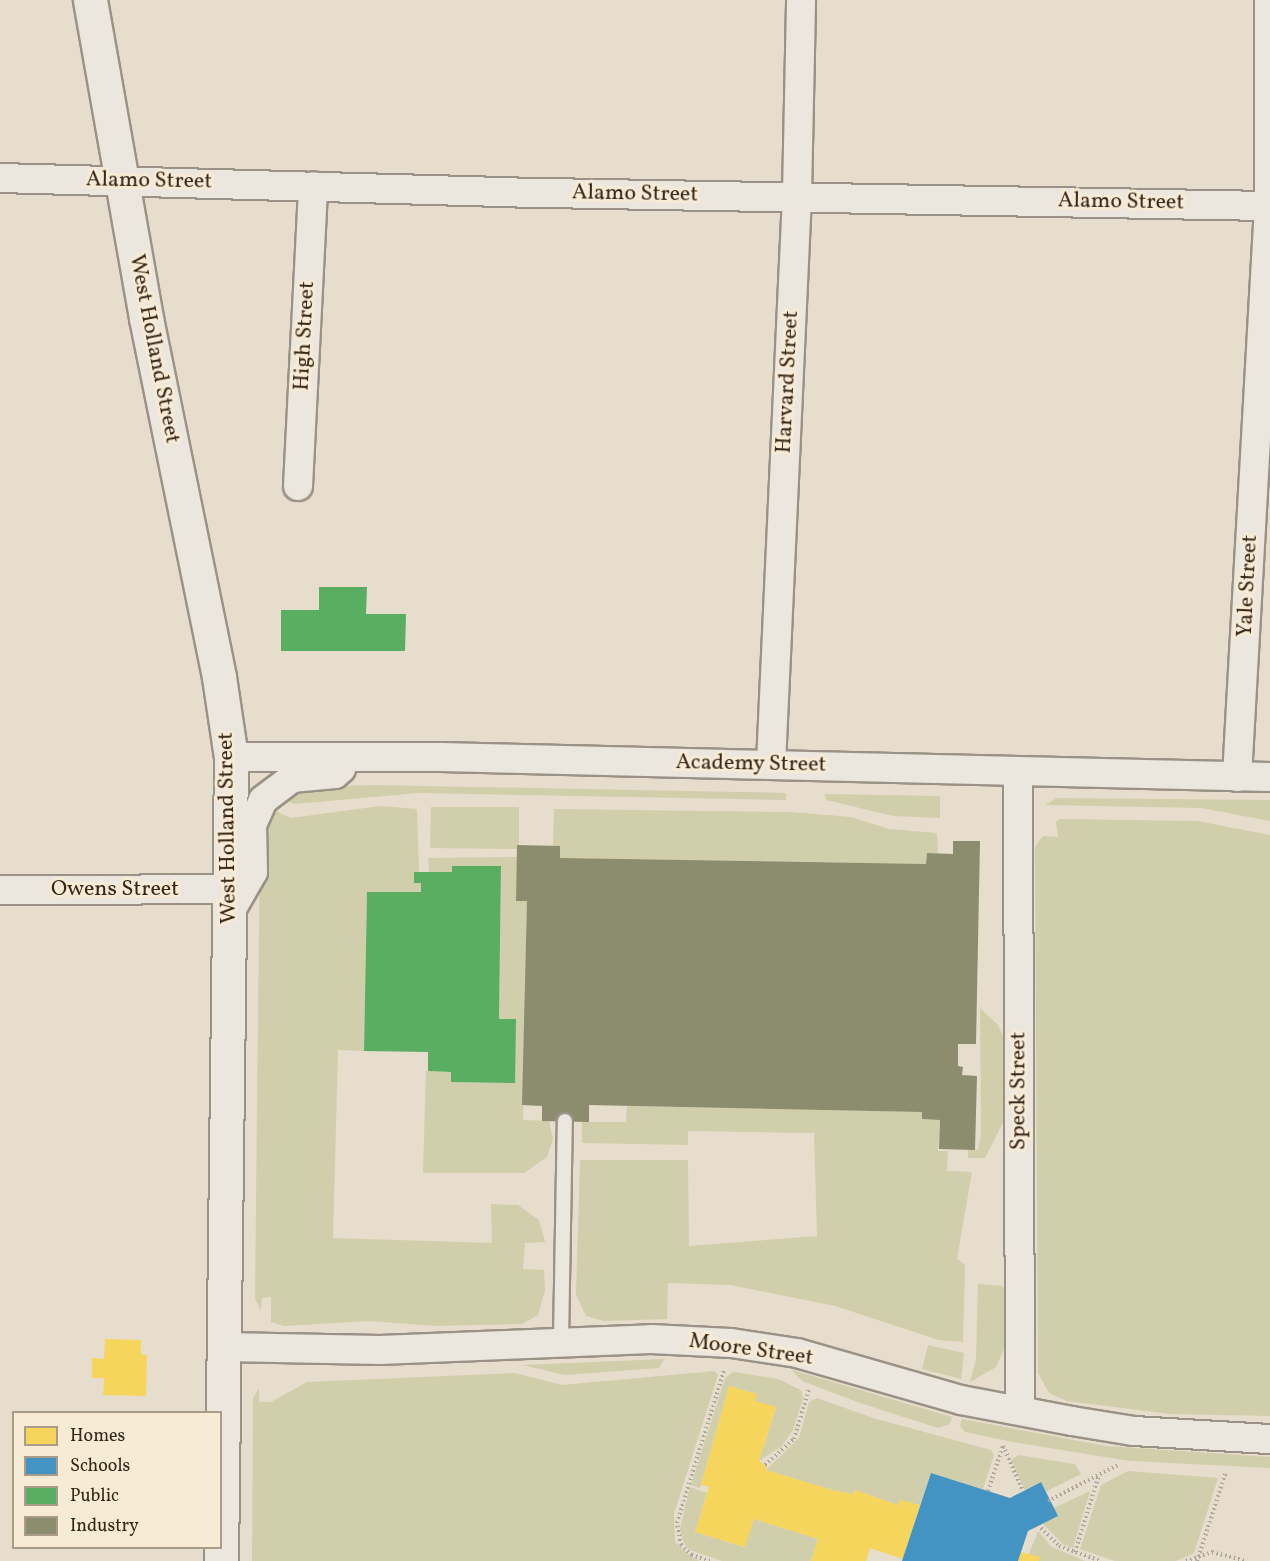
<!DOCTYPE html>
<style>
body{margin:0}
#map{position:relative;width:1270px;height:1561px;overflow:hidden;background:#e7ddcc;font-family:Vollkorn,serif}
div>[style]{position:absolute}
.green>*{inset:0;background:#d0ceab}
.homes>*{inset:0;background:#f6d55c}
.schools>*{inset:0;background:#4393c3}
.public>*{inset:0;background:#5aae61}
.industry>*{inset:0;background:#8c8c6e}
.path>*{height:4px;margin-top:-2px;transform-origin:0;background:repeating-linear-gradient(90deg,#aba59d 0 1.5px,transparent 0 4.5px)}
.roads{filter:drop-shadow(2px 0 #9a9286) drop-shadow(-2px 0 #9a9286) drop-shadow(0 2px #9a9286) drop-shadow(0 -2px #9a9286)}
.lane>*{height:14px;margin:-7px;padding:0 7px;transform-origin:7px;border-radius:7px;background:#ebe6de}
.street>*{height:28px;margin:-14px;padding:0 14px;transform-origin:14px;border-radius:14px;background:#ebe6de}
.secondary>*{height:33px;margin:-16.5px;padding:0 16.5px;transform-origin:16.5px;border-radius:16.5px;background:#ebe6de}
span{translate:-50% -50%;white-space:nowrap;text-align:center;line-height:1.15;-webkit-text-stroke:6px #f7ebd6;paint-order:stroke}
.street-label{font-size:22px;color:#382617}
.legend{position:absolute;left:12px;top:1411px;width:210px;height:138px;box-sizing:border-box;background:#f7ebd6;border:2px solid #ab9c8a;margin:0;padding:8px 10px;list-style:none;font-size:18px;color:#382617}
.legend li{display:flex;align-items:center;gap:12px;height:30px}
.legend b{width:30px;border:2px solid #ab9c8a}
</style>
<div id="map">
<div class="green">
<i style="clip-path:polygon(373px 785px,786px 793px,786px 800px,418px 793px,294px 804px,283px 798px,288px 793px,338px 786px)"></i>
<i style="clip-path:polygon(825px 794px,940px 796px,940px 818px,893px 816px,826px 800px)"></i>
<i style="clip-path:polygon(1057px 798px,1270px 800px,1270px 821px,1201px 808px,1045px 805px)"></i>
<i style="clip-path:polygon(380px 806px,417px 809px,419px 872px,414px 872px,414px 883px,421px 883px,421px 892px,367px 892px,364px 1051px,338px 1050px,333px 1238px,492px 1243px,491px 1204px,518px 1205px,539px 1220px,545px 1242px,525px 1243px,523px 1269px,544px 1270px,545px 1290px,538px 1315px,522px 1324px,436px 1326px,369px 1321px,284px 1326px,271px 1322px,271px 1297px,262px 1298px,261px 1311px,255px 1298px,260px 835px,271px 809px,291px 818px)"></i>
<i style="clip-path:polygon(431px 807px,519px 807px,519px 849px,430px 848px)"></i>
<i style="clip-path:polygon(554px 809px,791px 812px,851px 817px,889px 829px,937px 833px,938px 853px,927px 853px,926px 864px,560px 858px,560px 846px,553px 846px)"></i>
<i style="clip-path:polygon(1059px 819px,1197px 821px,1270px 835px,1270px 1416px,1170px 1414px,1067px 1401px,1049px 1393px,1038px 1373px,1035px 846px,1043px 836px,1058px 837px,1056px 822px)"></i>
<i style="clip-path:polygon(517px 857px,516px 900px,527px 901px,523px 1120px,549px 1121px,553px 1139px,547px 1157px,524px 1173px,423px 1173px,426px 1071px,451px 1072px,452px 1082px,514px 1083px,499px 1019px,501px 867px,453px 866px,452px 872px,429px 872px,428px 858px)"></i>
<i style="clip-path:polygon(980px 1008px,998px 1025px,1012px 1056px,1011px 1107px,985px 1158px,968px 1158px,968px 1149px,978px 1150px,981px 1136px)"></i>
<i style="clip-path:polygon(627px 1106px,922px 1112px,922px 1119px,940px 1120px,938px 1151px,948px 1151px,947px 1171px,972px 1172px,957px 1259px,965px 1265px,963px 1342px,939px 1340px,835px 1306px,731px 1285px,668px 1283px,667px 1319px,604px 1321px,586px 1316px,576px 1295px,580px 1160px,688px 1160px,689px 1246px,817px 1236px,814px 1133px,688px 1131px,688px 1145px,582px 1143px,582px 1122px,626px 1122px)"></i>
<i style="clip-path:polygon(978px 1284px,1003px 1286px,1007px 1297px,1008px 1340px,996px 1367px,970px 1382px,976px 1359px)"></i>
<i style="clip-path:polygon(928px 1345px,964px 1353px,961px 1379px,922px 1369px)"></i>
<i style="clip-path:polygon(665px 1359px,659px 1368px,564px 1375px,523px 1365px)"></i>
<i style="clip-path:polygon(792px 1370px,952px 1417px,950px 1424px,938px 1428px,860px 1403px,802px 1381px)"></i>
<i style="clip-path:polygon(715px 1371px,718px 1375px,674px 1514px,675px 1542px,691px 1557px,700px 1561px,252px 1561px,253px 1398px,259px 1388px,259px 1402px,271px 1402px,307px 1382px,515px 1373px,562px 1385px)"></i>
<i style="clip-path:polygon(733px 1372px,778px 1379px,801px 1390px,803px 1398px,793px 1430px,782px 1446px,759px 1461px,776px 1408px,755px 1401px,757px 1394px,729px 1386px,700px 1488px,691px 1485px,725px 1378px)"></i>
<i style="clip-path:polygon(817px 1398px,873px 1418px,991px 1450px,994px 1455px,983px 1489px,931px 1473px,920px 1505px,900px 1500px,898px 1505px,855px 1490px,854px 1494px,832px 1490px,766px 1470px,799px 1438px,809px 1402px)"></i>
<i style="clip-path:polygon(962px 1419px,1106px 1446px,1270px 1457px,1270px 1468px,1130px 1461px,1013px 1442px,965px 1432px,960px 1426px)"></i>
<i style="clip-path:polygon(1018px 1455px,1075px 1464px,1081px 1474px,1045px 1492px,1040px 1482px,1025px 1490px,1011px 1460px)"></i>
<i style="clip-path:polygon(1128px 1471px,1218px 1478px,1194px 1553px,1176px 1561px,1115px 1561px,1080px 1549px,1101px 1485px)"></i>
<i style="clip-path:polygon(690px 1487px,707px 1493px,695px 1532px,744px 1547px,754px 1519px,818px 1539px,811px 1561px,722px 1561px,690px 1550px,684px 1544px,680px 1529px)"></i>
<i style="clip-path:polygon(1090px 1491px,1073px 1548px,1063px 1544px,1042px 1523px,1054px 1508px)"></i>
<i style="clip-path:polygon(1038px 1531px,1052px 1547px,1085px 1561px,1039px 1561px,1029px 1554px)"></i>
</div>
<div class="homes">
<i style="clip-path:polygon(105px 1339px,141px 1340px,141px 1354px,147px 1355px,146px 1396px,103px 1395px,104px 1378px,92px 1378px,92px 1358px,104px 1359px)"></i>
<i style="clip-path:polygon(729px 1386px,757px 1394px,755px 1401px,776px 1407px,759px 1461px,767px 1466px,766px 1470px,832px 1490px,854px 1494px,855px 1490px,898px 1505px,900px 1500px,920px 1505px,903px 1559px,870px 1548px,866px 1561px,811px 1561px,818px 1539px,754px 1519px,745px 1547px,695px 1532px,709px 1487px,701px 1485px)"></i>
<i style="clip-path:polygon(1021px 1552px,1040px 1557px,1039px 1561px,1018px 1561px)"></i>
</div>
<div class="schools">
<i style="clip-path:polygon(931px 1473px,1010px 1498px,1041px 1482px,1058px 1516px,1028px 1531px,1018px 1561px,902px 1561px)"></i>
</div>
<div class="public">
<i style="clip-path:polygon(319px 587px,367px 587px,366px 614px,406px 614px,405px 651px,281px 651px,281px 610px,319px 610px)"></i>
<i style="clip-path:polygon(452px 866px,501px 866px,499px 1019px,516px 1019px,515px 1083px,451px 1082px,451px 1072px,428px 1071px,428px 1052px,364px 1051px,367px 892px,421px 892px,421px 883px,414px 883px,414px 872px,452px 872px)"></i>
</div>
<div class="industry">
<i style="clip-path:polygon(953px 841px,980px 841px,976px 1044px,958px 1044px,958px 1066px,963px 1067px,962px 1075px,977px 1076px,975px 1150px,939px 1149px,940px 1120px,922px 1119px,922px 1112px,589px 1105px,589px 1122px,542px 1121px,542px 1106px,522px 1105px,527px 901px,516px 901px,517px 845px,560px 846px,560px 858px,926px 864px,927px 853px,953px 854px)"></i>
</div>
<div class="path">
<i style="left:765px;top:1465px;width:39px;rotate:-42deg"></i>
<i style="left:794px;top:1439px;width:52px;rotate:-73.3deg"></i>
<i style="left:988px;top:1491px;width:47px;rotate:-71.6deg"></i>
<i style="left:1003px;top:1446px;width:49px;rotate:66deg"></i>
<i style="left:1048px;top:1501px;width:79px;rotate:-27.2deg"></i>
<i style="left:1041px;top:1528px;width:25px;rotate:45deg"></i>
<i style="left:1059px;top:1546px;width:45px;rotate:19.7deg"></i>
<i style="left:1075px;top:1552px;width:81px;rotate:-72.7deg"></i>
<i style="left:710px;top:1561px;width:19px;rotate:-162deg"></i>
<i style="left:692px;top:1555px;width:15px;rotate:-138deg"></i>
<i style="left:681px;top:1545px;width:22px;rotate:-100deg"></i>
<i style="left:677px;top:1523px;width:160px;rotate:-72.9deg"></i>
<i style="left:1186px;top:1561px;width:28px;rotate:-19deg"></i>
<i style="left:1212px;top:1552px;width:34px;rotate:15deg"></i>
<i style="left:1197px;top:1561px;width:94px;rotate:-72deg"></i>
</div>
<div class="roads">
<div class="lane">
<i style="left:561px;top:1341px;width:220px;rotate:-89deg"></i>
</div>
<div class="street">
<i style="left:0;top:178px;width:489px;rotate:1.6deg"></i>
<i style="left:489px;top:192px;width:781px;rotate:1.03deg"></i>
<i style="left:298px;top:486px;width:300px;rotate:-87.1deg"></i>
<i style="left:231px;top:757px;width:210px"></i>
<i style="left:441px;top:757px;width:829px;rotate:1.38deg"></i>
<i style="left:771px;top:764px;width:570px;rotate:-87.38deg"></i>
<i style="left:797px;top:195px;width:195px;rotate:-88.8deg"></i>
<i style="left:1018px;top:772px;width:638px;rotate:89.82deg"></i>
<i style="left:1237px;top:777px;width:572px;rotate:-86.79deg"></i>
<i style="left:1269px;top:206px;width:206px;rotate:-90deg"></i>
<i style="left:0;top:890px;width:230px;rotate:-0.2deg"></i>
<i style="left:230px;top:912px;width:46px;rotate:-60.1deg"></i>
<i style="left:253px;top:872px;width:47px;rotate:-91.2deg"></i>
<i style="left:252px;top:825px;width:27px;rotate:-66deg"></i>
<i style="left:263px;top:800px;width:36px;rotate:-37deg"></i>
<i style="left:292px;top:778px;width:43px;rotate:-5.3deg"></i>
<i style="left:335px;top:774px;width:8px;rotate:-40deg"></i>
<i style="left:224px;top:1347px;width:156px;rotate:1.1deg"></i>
<i style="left:380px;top:1350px;width:271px;rotate:-2.3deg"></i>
<i style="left:651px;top:1339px;width:80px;rotate:2.9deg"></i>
<i style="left:731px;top:1343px;width:67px;rotate:8.6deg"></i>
<i style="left:797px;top:1353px;width:171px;rotate:16deg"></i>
<i style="left:961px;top:1400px;width:113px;rotate:10.7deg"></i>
<i style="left:1072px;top:1421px;width:63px;rotate:9.2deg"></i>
<i style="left:1134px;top:1431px;width:136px;rotate:3.4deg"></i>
</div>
<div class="secondary">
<i style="left:90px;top:0;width:323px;rotate:80deg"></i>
<i style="left:146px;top:318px;width:366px;rotate:78.5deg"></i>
<i style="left:219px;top:677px;width:81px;rotate:81.5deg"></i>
<i style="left:231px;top:757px;width:804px;rotate:90.71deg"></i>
</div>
</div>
<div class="street-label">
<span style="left:149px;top:181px;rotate:1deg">Alamo Street</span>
<span style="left:635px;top:194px;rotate:1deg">Alamo Street</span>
<span style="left:1121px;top:202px;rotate:1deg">Alamo Street</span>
<span style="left:305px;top:336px;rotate:-87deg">High Street</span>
<span style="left:154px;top:349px;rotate:79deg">West Holland Street</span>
<span style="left:788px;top:382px;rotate:-87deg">Harvard Street</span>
<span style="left:1248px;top:586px;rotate:-87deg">Yale Street</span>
<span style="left:751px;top:764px;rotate:1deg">Academy Street</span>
<span style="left:228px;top:828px;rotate:-91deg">West Holland Street</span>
<span style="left:115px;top:890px">Owens Street</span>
<span style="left:1019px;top:1091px;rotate:-90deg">Speck Street</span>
<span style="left:751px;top:1350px;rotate:8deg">Moore Street</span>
</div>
<ul class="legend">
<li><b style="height:16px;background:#f6d55c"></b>Homes</li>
<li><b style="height:16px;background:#4393c3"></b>Schools</li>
<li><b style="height:16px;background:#5aae61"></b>Public</li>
<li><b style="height:16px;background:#8c8c6e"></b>Industry</li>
</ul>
</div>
